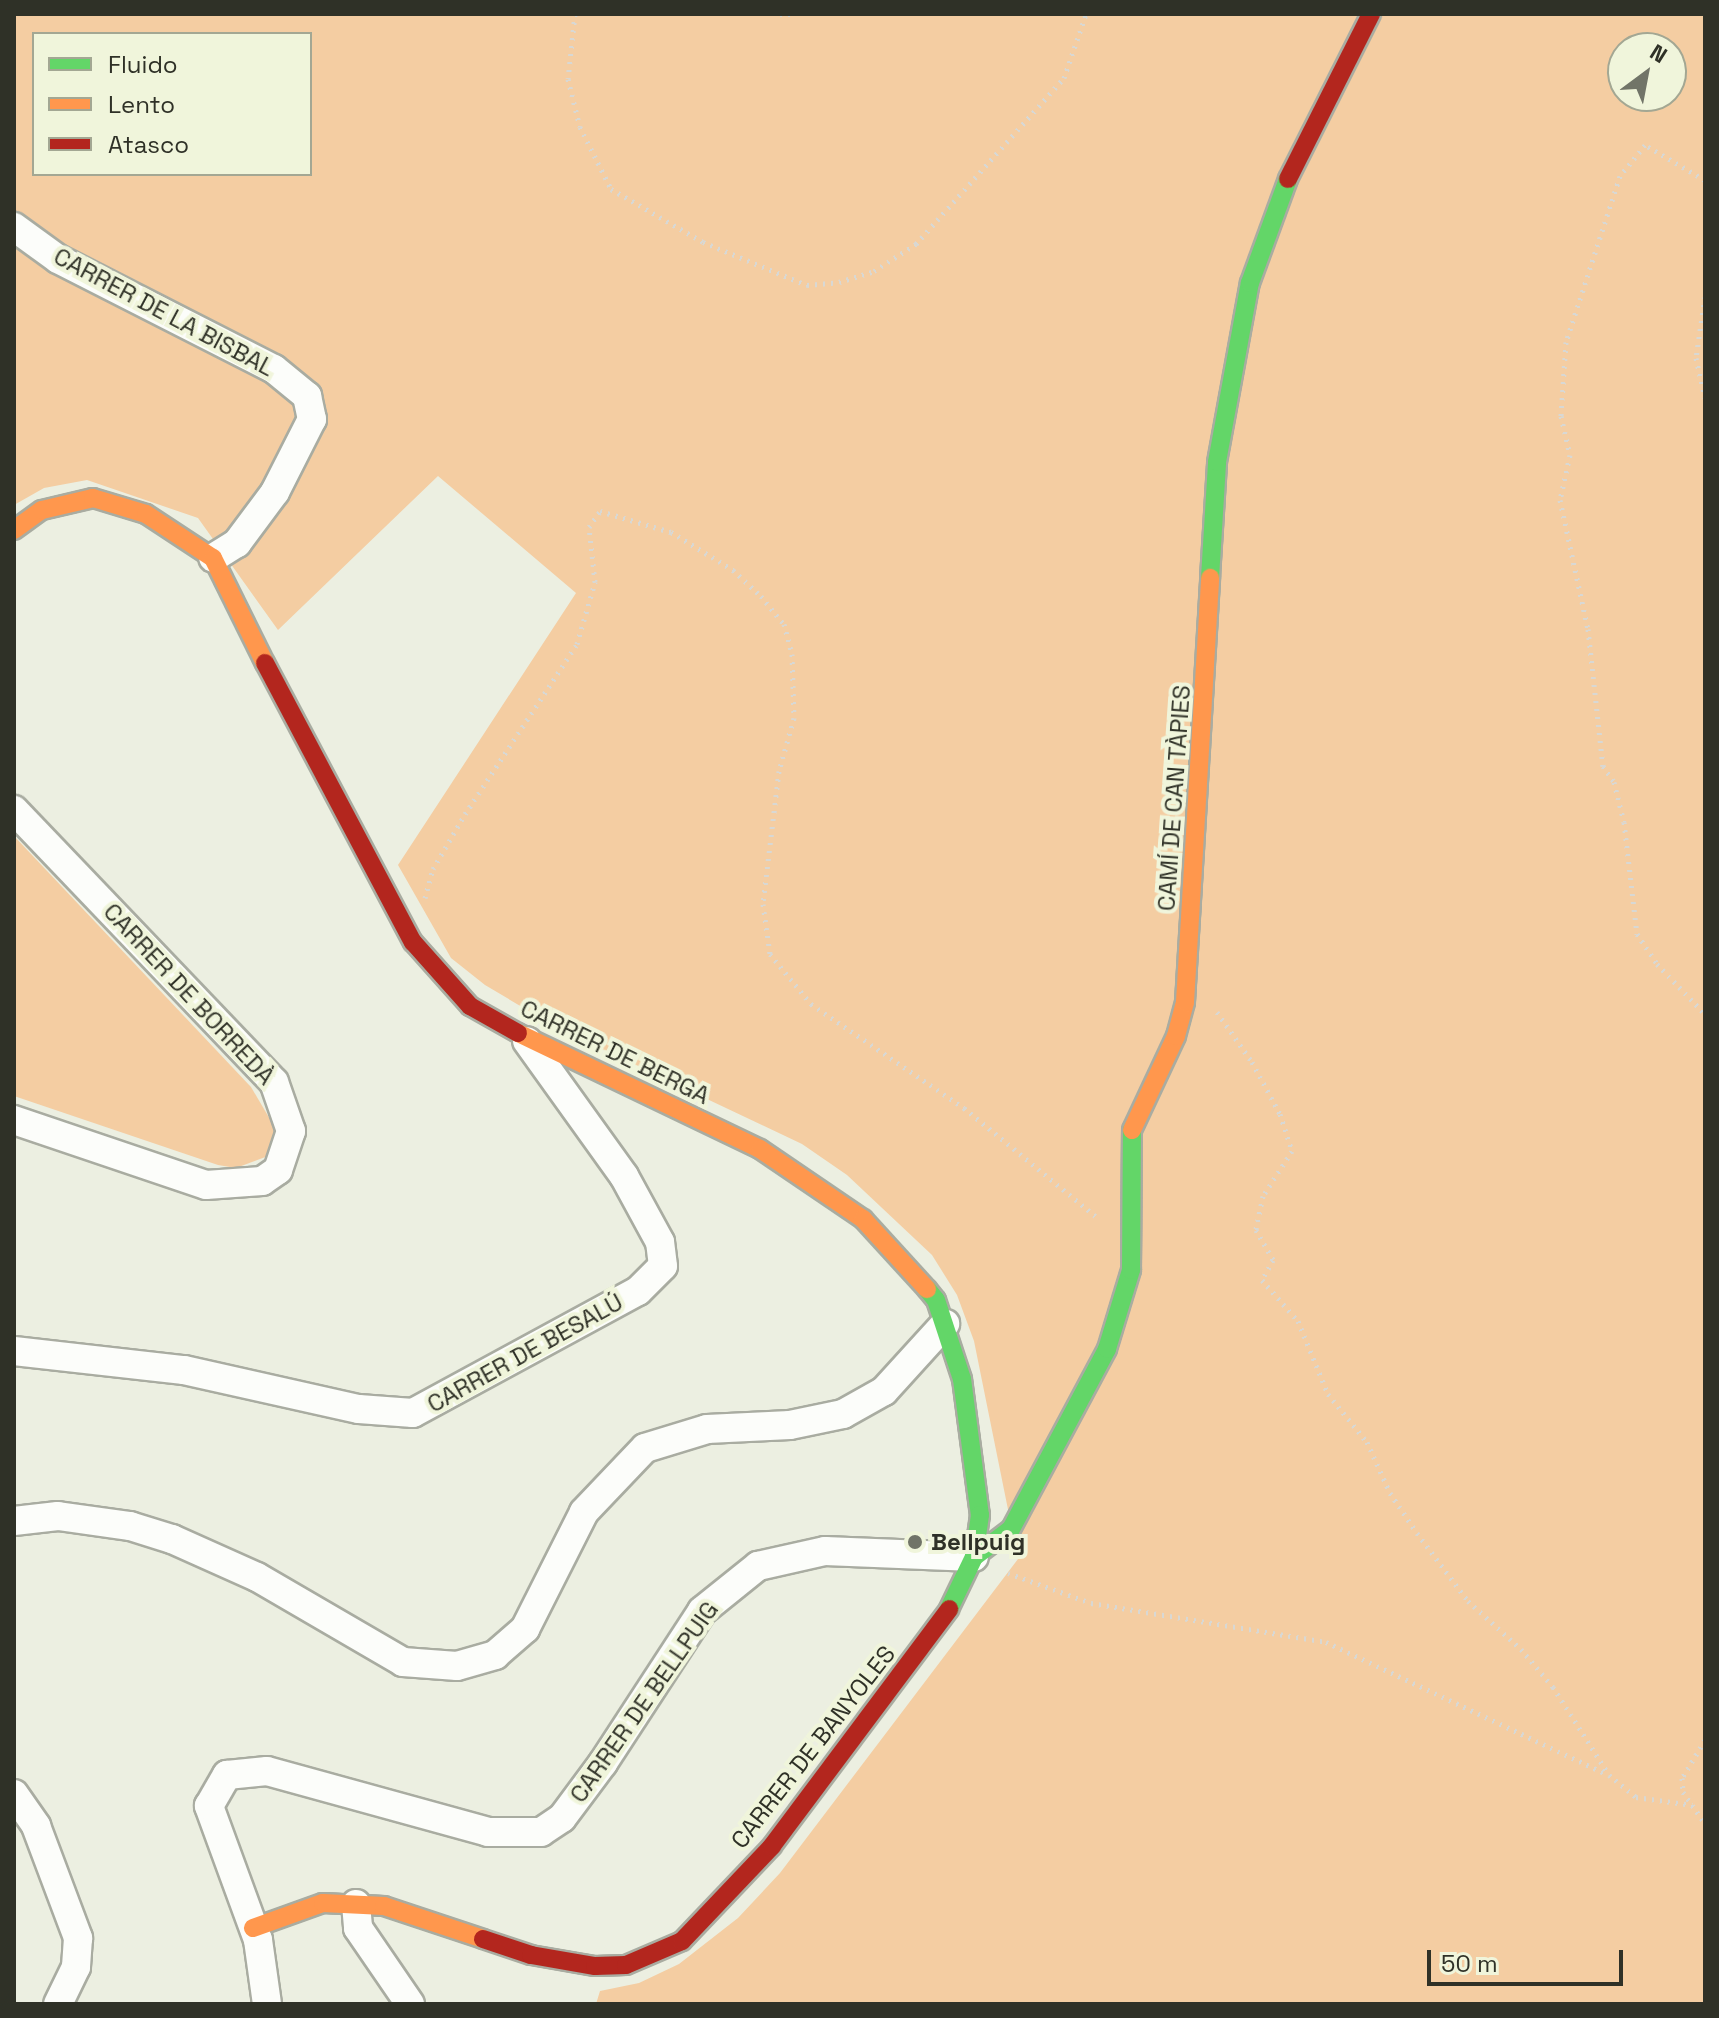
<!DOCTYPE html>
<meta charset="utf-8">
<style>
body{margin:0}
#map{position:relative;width:1719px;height:2018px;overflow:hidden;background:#ecefe1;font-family:"Space Grotesk",sans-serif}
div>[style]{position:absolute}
.forest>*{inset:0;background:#f4cda2}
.path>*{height:5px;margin-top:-2.5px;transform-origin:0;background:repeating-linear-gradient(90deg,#d8d8d4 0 2px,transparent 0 8px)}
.roads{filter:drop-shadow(2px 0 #a9aca1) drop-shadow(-2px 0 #a9aca1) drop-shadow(0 2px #a9aca1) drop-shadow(0 -2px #a9aca1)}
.street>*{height:28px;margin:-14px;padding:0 14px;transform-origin:14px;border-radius:14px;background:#fcfdfa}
.fast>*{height:18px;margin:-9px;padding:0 9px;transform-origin:9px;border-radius:9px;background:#63d668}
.slow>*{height:18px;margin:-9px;padding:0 9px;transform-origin:9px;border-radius:9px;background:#ff974d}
.jam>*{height:18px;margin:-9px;padding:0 9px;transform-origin:9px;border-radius:9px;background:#b3261e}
.dots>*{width:22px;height:22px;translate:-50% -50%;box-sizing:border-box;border:4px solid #f0f5db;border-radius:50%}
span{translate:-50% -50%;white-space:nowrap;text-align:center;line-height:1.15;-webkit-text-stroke:8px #f0f5db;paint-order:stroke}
.street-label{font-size:24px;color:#2f3127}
.poi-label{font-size:24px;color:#2f3127;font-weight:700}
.left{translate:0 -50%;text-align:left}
.frame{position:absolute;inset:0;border:16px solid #2f3127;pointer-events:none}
.legend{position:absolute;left:32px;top:32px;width:280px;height:144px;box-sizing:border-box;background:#f0f5db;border:2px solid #a3a793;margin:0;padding:10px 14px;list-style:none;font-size:24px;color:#2f3127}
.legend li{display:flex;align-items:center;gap:16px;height:40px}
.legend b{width:40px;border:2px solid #a3a793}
.north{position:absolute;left:1607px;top:32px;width:80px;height:80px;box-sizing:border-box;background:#f0f5db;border:2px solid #a3a793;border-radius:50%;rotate:32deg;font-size:22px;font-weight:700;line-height:32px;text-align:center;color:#2f3127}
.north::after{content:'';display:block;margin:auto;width:28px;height:36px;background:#717468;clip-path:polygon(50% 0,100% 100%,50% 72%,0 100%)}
.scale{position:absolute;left:1427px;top:1950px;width:196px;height:36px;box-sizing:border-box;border:4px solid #2f3127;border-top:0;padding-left:10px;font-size:24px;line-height:28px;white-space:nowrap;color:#2f3127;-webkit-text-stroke:6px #f0f5db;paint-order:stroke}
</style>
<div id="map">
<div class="forest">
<i style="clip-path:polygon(evenodd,14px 14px,1705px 14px,1705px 2004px,596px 2004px,600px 1991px,639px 1983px,679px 1964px,738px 1918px,780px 1873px,1018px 1559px,974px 1341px,957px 1295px,932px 1255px,847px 1175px,802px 1144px,559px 1029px,485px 985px,451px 958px,398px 865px,576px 593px,438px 476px,278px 630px,198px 518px,87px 480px,44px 488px,14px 505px,14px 14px,34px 34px,310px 34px,310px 174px,34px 174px,34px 34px,14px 14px,1623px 48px,1671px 48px,1671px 96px,1623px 96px,1623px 48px)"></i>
<i style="clip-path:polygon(14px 836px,251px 1087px,274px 1126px,275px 1143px,268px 1156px,236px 1168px,218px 1165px,14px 1096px)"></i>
</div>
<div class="path">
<i style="left:575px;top:14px;width:65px;rotate:96.1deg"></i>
<i style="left:568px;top:79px;width:49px;rotate:76deg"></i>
<i style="left:580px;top:127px;width:69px;rotate:63.4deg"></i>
<i style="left:611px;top:189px;width:106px;rotate:29.9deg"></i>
<i style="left:703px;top:242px;width:113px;rotate:22.5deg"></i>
<i style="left:807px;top:285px;width:32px;rotate:-5deg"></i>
<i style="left:839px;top:282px;width:37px;rotate:-17deg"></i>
<i style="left:874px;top:271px;width:50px;rotate:-32.7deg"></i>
<i style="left:916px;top:244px;width:222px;rotate:-48.3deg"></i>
<i style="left:1064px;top:78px;width:68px;rotate:-71deg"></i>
<i style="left:780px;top:14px;width:10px"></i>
<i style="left:1705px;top:180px;width:69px;rotate:-149.7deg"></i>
<i style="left:1645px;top:145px;width:40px;rotate:129deg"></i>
<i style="left:1620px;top:176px;width:175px;rotate:108deg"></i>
<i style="left:1566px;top:342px;width:74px;rotate:93.9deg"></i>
<i style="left:1561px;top:416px;width:40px;rotate:77deg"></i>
<i style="left:1570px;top:455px;width:46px;rotate:102.5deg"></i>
<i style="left:1560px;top:500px;width:132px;rotate:77.8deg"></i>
<i style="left:1588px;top:629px;width:138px;rotate:83.8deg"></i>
<i style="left:1603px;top:766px;width:19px;rotate:55deg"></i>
<i style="left:1614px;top:782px;width:41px;rotate:76deg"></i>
<i style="left:1624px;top:822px;width:113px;rotate:83.4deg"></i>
<i style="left:1637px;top:934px;width:36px;rotate:56deg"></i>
<i style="left:1657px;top:964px;width:69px;rotate:46.2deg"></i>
<i style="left:1705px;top:297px;width:62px;rotate:98.4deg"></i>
<i style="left:1696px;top:358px;width:41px;rotate:77.3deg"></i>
<i style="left:425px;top:898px;width:30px;rotate:-75deg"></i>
<i style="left:433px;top:869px;width:64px;rotate:-59.8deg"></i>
<i style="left:465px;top:814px;width:204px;rotate:-56.6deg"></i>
<i style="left:577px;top:644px;width:65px;rotate:-73.8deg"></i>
<i style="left:595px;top:582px;width:55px;rotate:-96.2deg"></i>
<i style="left:589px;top:527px;width:19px;rotate:-55deg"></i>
<i style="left:600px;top:511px;width:74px;rotate:16.5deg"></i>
<i style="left:671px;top:532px;width:73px;rotate:31.5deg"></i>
<i style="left:733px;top:570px;width:38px;rotate:43deg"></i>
<i style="left:761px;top:596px;width:36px;rotate:51deg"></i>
<i style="left:784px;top:624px;width:31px;rotate:75deg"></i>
<i style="left:792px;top:654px;width:64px;rotate:88.2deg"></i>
<i style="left:794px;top:718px;width:55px;rotate:105.8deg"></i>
<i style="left:779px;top:771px;width:134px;rotate:96.9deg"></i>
<i style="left:763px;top:904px;width:50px;rotate:82deg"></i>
<i style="left:770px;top:954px;width:65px;rotate:50.6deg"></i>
<i style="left:811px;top:1004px;width:185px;rotate:34.2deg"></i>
<i style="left:964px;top:1108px;width:173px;rotate:39.4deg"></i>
<i style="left:1217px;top:1012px;width:61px;rotate:55deg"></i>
<i style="left:1252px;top:1062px;width:59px;rotate:61.7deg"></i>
<i style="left:1280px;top:1114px;width:39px;rotate:72deg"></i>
<i style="left:1292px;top:1151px;width:54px;rotate:122.8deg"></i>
<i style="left:1263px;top:1196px;width:35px;rotate:102deg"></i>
<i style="left:1256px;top:1230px;width:34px;rotate:60deg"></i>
<i style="left:1273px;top:1260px;width:23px;rotate:119deg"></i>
<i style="left:1262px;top:1280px;width:55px;rotate:48.7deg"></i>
<i style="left:1298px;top:1321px;width:79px;rotate:67.7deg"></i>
<i style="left:1328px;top:1394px;width:62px;rotate:50.9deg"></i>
<i style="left:1367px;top:1442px;width:56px;rotate:65.7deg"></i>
<i style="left:1390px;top:1493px;width:48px;rotate:56deg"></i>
<i style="left:1417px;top:1533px;width:85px;rotate:53.1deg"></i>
<i style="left:1468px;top:1601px;width:72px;rotate:42.2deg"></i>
<i style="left:1521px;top:1649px;width:50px;rotate:49.9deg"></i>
<i style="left:1553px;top:1687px;width:104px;rotate:57.5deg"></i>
<i style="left:1609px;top:1775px;width:35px;rotate:39deg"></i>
<i style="left:1636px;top:1797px;width:57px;rotate:8.1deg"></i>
<i style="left:1008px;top:1573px;width:88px;rotate:19.9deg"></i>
<i style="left:1091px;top:1603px;width:238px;rotate:9.4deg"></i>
<i style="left:1326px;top:1642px;width:310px;rotate:25.2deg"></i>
<i style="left:1705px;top:1740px;width:44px;rotate:121.2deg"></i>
<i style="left:1682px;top:1778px;width:14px;rotate:86deg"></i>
<i style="left:1683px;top:1792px;width:38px;rotate:55deg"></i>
</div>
<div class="roads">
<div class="street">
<i style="left:14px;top:227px;width:54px;rotate:36deg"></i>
<i style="left:58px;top:259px;width:242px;rotate:27deg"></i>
<i style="left:274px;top:369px;width:43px;rotate:39.3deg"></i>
<i style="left:307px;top:396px;width:24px;rotate:78deg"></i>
<i style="left:312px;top:419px;width:82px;rotate:116.9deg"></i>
<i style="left:275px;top:492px;width:64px;rotate:126.7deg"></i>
<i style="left:237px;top:543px;width:28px;rotate:148deg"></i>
<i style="left:14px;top:810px;width:376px;rotate:46.3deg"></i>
<i style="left:274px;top:1082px;width:52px;rotate:70.9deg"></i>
<i style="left:291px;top:1131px;width:41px;rotate:108.4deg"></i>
<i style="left:278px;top:1170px;width:19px;rotate:145deg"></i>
<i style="left:262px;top:1181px;width:56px;rotate:175.9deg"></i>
<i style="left:206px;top:1185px;width:203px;rotate:-161.3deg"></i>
<i style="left:14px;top:1351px;width:171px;rotate:6.4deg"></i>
<i style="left:184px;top:1370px;width:179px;rotate:12.6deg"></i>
<i style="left:359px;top:1409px;width:54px;rotate:4.2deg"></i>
<i style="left:413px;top:1413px;width:256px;rotate:-28.5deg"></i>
<i style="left:638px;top:1291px;width:35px;rotate:-45deg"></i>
<i style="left:663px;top:1266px;width:24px;rotate:-97deg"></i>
<i style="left:660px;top:1242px;width:75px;rotate:-118.6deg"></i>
<i style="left:624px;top:1176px;width:166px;rotate:-125.7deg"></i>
<i style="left:14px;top:1521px;width:44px;rotate:-6.5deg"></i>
<i style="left:58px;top:1516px;width:73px;rotate:7.9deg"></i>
<i style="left:130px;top:1526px;width:44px;rotate:17.2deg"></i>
<i style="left:172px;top:1539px;width:93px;rotate:24.1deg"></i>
<i style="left:257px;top:1577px;width:169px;rotate:30.2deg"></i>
<i style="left:403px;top:1662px;width:54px;rotate:4.2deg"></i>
<i style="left:457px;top:1666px;width:40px;rotate:-16deg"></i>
<i style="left:495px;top:1655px;width:40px;rotate:-41deg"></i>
<i style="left:525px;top:1629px;width:131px;rotate:-63.2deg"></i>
<i style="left:584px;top:1512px;width:88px;rotate:-46.4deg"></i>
<i style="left:645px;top:1448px;width:65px;rotate:-17deg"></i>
<i style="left:707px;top:1429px;width:83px;rotate:-2.8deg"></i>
<i style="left:790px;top:1425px;width:54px;rotate:-11.7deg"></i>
<i style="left:843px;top:1414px;width:47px;rotate:-29.3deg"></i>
<i style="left:884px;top:1391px;width:91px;rotate:-47.7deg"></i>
<i style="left:14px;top:1794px;width:39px;rotate:55deg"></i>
<i style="left:36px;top:1826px;width:120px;rotate:69.4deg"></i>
<i style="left:78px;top:1938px;width:29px;rotate:94deg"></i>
<i style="left:76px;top:1967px;width:41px;rotate:115.9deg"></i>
<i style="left:356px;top:1904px;width:24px;rotate:85deg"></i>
<i style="left:358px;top:1928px;width:92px;rotate:55.6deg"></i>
<i style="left:267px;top:2004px;width:65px;rotate:-98deg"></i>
<i style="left:258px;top:1940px;width:143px;rotate:-110.1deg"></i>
<i style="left:209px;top:1806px;width:36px;rotate:-60deg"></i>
<i style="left:227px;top:1775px;width:40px;rotate:-5.7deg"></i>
<i style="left:267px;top:1771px;width:229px;rotate:15.4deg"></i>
<i style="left:488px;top:1832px;width:53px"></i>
<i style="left:541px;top:1832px;width:25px;rotate:-34deg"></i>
<i style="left:562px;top:1818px;width:69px;rotate:-53.3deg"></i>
<i style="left:603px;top:1763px;width:181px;rotate:-56.9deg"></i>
<i style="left:702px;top:1611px;width:72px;rotate:-38.8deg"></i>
<i style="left:758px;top:1566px;width:69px;rotate:-12.6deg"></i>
<i style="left:825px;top:1551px;width:149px;rotate:2.3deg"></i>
</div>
<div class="fast">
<i style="left:1210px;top:578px;width:116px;rotate:-86.5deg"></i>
<i style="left:1217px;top:462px;width:182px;rotate:-79.6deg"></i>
<i style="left:1250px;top:283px;width:111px;rotate:-69.9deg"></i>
<i style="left:927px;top:1289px;width:14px;rotate:51deg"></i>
<i style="left:936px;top:1300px;width:83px;rotate:71.8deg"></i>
<i style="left:962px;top:1379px;width:137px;rotate:82.5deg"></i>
<i style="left:980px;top:1515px;width:42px;rotate:98.1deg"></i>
<i style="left:974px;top:1557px;width:58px;rotate:115.7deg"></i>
<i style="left:974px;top:1557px;width:46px;rotate:-37.1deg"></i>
<i style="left:1011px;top:1529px;width:204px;rotate:-61.9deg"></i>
<i style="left:1107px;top:1349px;width:83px;rotate:-73.1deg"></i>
<i style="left:1131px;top:1270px;width:140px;rotate:-89.6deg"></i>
</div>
<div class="slow">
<i style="left:14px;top:530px;width:34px;rotate:-36deg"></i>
<i style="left:42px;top:510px;width:52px;rotate:-13.2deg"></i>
<i style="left:93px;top:498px;width:55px;rotate:16.8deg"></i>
<i style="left:146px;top:514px;width:80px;rotate:33.3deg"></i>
<i style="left:213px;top:558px;width:117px;rotate:63.7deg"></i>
<i style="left:518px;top:1033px;width:268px;rotate:25.6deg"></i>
<i style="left:760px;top:1149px;width:125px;rotate:34.2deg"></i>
<i style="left:863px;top:1219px;width:95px;rotate:47.6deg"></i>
<i style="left:1132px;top:1130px;width:104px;rotate:-64.9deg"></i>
<i style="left:1176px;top:1036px;width:35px;rotate:-75deg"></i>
<i style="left:1185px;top:1002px;width:425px;rotate:-86.6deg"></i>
<i style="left:253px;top:1928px;width:74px;rotate:-19.7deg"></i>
<i style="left:323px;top:1903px;width:61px;rotate:2.8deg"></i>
<i style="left:384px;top:1906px;width:104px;rotate:18.4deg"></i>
</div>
<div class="jam">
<i style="left:1288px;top:179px;width:185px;rotate:-63.3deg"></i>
<i style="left:265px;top:663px;width:316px;rotate:62.1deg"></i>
<i style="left:413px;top:942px;width:86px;rotate:48.3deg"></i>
<i style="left:470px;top:1006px;width:55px;rotate:29.4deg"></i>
<i style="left:483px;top:1939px;width:51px;rotate:18.4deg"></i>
<i style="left:531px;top:1955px;width:65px;rotate:9.8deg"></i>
<i style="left:595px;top:1966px;width:31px;rotate:-2deg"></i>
<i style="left:626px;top:1965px;width:61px;rotate:-23.2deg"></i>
<i style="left:682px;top:1941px;width:131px;rotate:-46.5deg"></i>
<i style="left:772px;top:1846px;width:296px;rotate:-53.2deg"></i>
</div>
</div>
<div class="dots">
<i style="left:915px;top:1542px;background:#717468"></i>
</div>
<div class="street-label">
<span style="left:164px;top:312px;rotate:28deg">CARRER DE LA BISBAL</span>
<span style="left:1174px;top:798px;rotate:-86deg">CAMÍ DE CAN TÀPIES</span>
<span style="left:189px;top:994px;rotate:47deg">CARRER DE BORREDÀ</span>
<span style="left:615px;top:1052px;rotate:26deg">CARRER DE BERGA</span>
<span style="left:525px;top:1353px;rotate:-29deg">CARRER DE BESALÚ</span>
<span style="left:644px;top:1702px;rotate:-55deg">CARRER DE BELLPUIG</span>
<span style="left:813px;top:1747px;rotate:-52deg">CARRER DE BANYOLES</span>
</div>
<div class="poi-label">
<span class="left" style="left:931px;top:1542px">Bellpuig</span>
</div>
<div class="frame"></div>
<ul class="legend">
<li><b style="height:10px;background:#63d668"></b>Fluido</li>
<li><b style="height:10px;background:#ff974d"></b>Lento</li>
<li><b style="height:10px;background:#b3261e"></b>Atasco</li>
</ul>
<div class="north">N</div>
<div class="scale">50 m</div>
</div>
